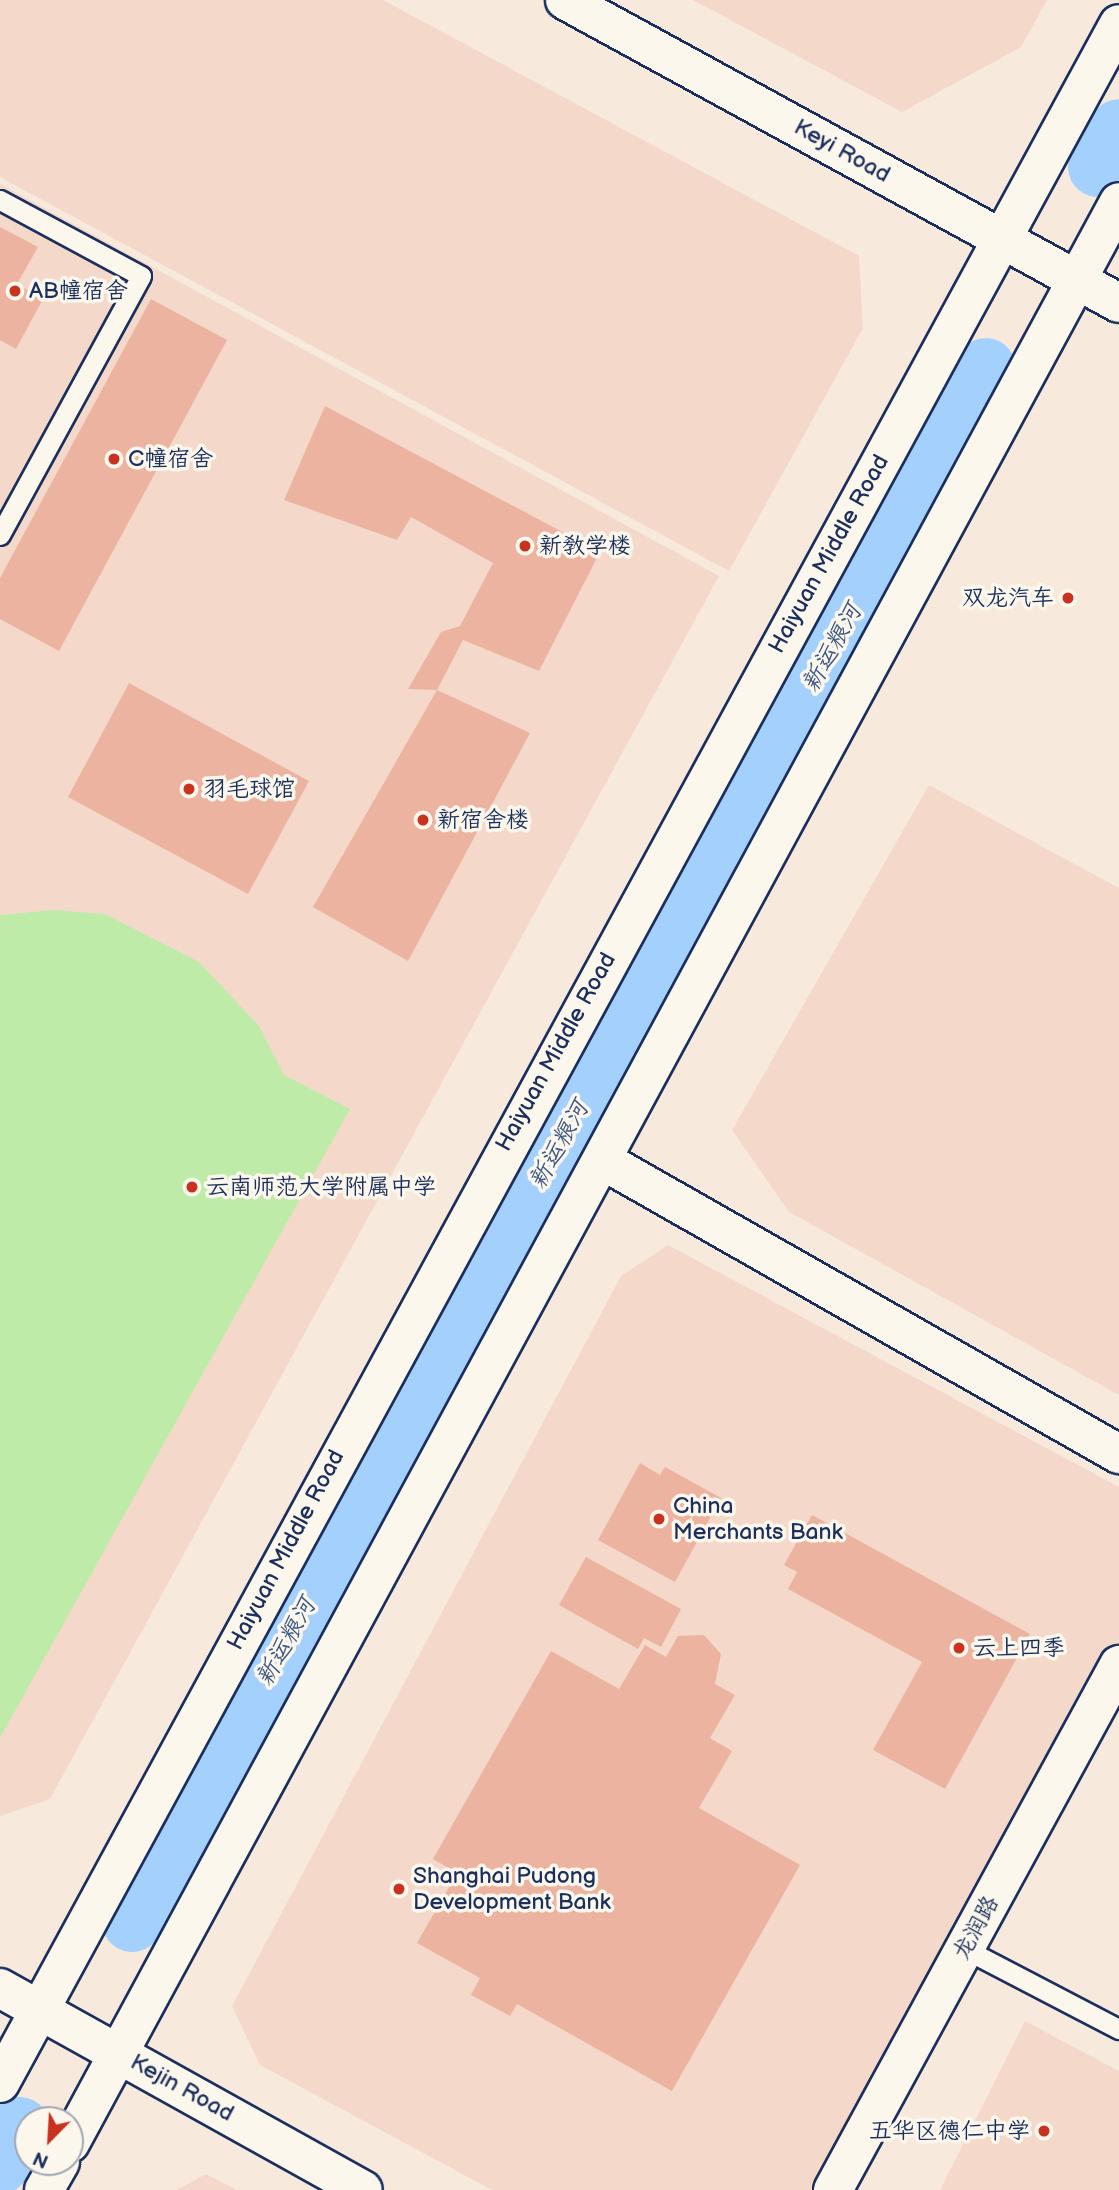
<!DOCTYPE html>
<meta charset="utf-8">
<style>
body{margin:0}
#map{position:relative;width:1119px;height:2190px;overflow:hidden;background:#f8e9dd;font-family:"Balsamiq Sans","LXGW WenKai TC",sans-serif}
div>[style]{position:absolute}
.built>*{inset:0;background:#f4d9cb}
.green>*{inset:0;background:#bfeba8}
.river>*{height:60px;margin:-30px;padding:0 30px;transform-origin:30px;border-radius:30px;background:#a4d0fe}
.building>*{inset:0;background:#ebb3a0}
.roads{filter:drop-shadow(2px 0 #1b2f5e) drop-shadow(-2px 0 #1b2f5e) drop-shadow(0 2px #1b2f5e) drop-shadow(0 -2px #1b2f5e)}
.lane>*{height:19px;margin:-9.5px;padding:0 9.5px;transform-origin:9.5px;border-radius:9.5px;background:#fbf7ec}
.street>*{height:38px;margin:-19px;padding:0 19px;transform-origin:19px;border-radius:19px;background:#fbf7ec}
.secondary>*{height:38px;margin:-19px;padding:0 19px;transform-origin:19px;border-radius:19px;background:#fbf7ec}
.dots>*{width:19px;height:19px;translate:-50% -50%;box-sizing:border-box;border:4px solid #fbf7ec;border-radius:50%}
span{translate:-50% -50%;white-space:nowrap;text-align:center;line-height:1.15;-webkit-text-stroke:7px #fbf7ec;paint-order:stroke}
.street-label{font-size:23px;color:#1b2f5e}
.poi-label{font-size:23px;color:#1b2f5e}
.left{translate:0 -50%;text-align:left}
.right{translate:-100% -50%;text-align:right}
.water-label{font-size:24px;color:#3d5786;font-style:italic}
.north{position:absolute;left:14px;top:2106px;width:70px;height:70px;box-sizing:border-box;background:#fbf7ec;border:2px solid #a1a7b3;border-radius:50%;rotate:204deg;font-size:19px;font-weight:700;line-height:28px;text-align:center;color:#1b2f5e}
.north::after{content:'';display:block;margin:auto;width:24px;height:32px;background:#c8321e;clip-path:polygon(50% 0,100% 100%,50% 72%,0 100%)}
</style>
<div id="map">
<div class="built">
<i style="clip-path:polygon(0 0,383px 0,859px 256px,863px 328px,729px 571px,0 177px)"></i>
<i style="clip-path:polygon(693px 0,1047px 0,1021px 47px,902px 112px)"></i>
<i style="clip-path:polygon(0 184px,719px 576px,50px 1799px,0 1816px)"></i>
<i style="clip-path:polygon(929px 785px,1119px 888px,1119px 1395px,789px 1212px,732px 1130px)"></i>
<i style="clip-path:polygon(668px 1245px,1119px 1487px,1119px 1679px,835px 2190px,492px 2190px,260px 2065px,232px 2006px,621px 1276px)"></i>
<i style="clip-path:polygon(1025px 2021px,1119px 2071px,1119px 2190px,940px 2190px)"></i>
<i style="clip-path:polygon(206px 2174px,237px 2190px,176px 2190px)"></i>
</div>
<div class="green">
<i style="clip-path:polygon(54px 910px,105px 914px,199px 962px,259px 1026px,284px 1075px,350px 1109px,0 1738px,0 915px)"></i>
</div>
<div class="river">
<i style="left:1098px;top:167px;width:43px;rotate:-61.1deg"></i>
<i style="left:132px;top:1922px;width:1773px;rotate:-61.21deg"></i>
<i style="left:0;top:2164px;width:42px;rotate:-61.6deg"></i>
</div>
<div class="building">
<i style="clip-path:polygon(0 227px,38px 247px,17px 284px,43px 299px,16px 349px,0 340px)"></i>
<i style="clip-path:polygon(151px 299px,227px 340px,59px 651px,0 619px,0 578px)"></i>
<i style="clip-path:polygon(325px 406px,600px 552px,539px 671px,463px 640px,437px 690px,408px 689px,441px 632px,460px 626px,493px 563px,411px 517px,397px 540px,284px 500px)"></i>
<i style="clip-path:polygon(129px 683px,309px 781px,248px 894px,68px 797px)"></i>
<i style="clip-path:polygon(437px 690px,530px 733px,408px 961px,313px 907px)"></i>
<i style="clip-path:polygon(640px 1463px,660px 1475px,665px 1467px,721px 1498px,675px 1582px,598px 1540px)"></i>
<i style="clip-path:polygon(812px 1515px,1030px 1634px,945px 1789px,873px 1750px,922px 1662px,788px 1589px,797px 1572px,784px 1565px)"></i>
<i style="clip-path:polygon(586px 1557px,681px 1609px,661px 1647px,644px 1638px,638px 1649px,559px 1605px)"></i>
<i style="clip-path:polygon(704px 1635px,721px 1654px,715px 1684px,735px 1695px,710px 1738px,732px 1751px,699px 1808px,800px 1865px,672px 2091px,517px 2004px,510px 2016px,471px 1995px,480px 1978px,417px 1943px,457px 1873px,433px 1859px,551px 1651px,619px 1689px,645px 1645px,666px 1657px,678px 1636px)"></i>
</div>
<div class="roads">
<div class="lane">
<i style="left:0;top:200px;width:160px;rotate:28.3deg"></i>
<i style="left:141px;top:276px;width:295px;rotate:118.6deg"></i>
<i style="left:965px;top:1949px;width:174px;rotate:27.5deg"></i>
</div>
<div class="street">
<i style="left:602px;top:1160px;width:595px;rotate:29.63deg"></i>
<i style="left:833px;top:2190px;width:598px;rotate:-61.42deg"></i>
</div>
<div class="secondary">
<i style="left:565px;top:0;width:631px;rotate:28.68deg"></i>
<i style="left:0;top:1988px;width:415px;rotate:29.1deg"></i>
<i style="left:0;top:2083px;width:2343px;rotate:-61.48deg"></i>
<i style="left:70px;top:2143px;width:2206px;rotate:-61.61deg"></i>
<i style="left:44px;top:2190px;width:32px;rotate:-60deg"></i>
</div>
</div>
<div class="dots">
<i style="left:15px;top:291px;background:#c8321e"></i>
<i style="left:114px;top:459px;background:#c8321e"></i>
<i style="left:525px;top:546px;background:#c8321e"></i>
<i style="left:1068px;top:598px;background:#c8321e"></i>
<i style="left:189px;top:789px;background:#c8321e"></i>
<i style="left:423px;top:820px;background:#c8321e"></i>
<i style="left:192px;top:1187px;background:#c8321e"></i>
<i style="left:659px;top:1519px;background:#c8321e"></i>
<i style="left:959px;top:1648px;background:#c8321e"></i>
<i style="left:399px;top:1889px;background:#c8321e"></i>
<i style="left:1044px;top:2131px;background:#c8321e"></i>
</div>
<div class="street-label">
<span style="left:842px;top:151px;rotate:29deg">Keyi Road</span>
<span style="left:829px;top:554px;rotate:-61deg">Haiyuan Middle Road</span>
<span style="left:556px;top:1052px;rotate:-61deg">Haiyuan Middle Road</span>
<span style="left:286px;top:1550px;rotate:-62deg">Haiyuan Middle Road</span>
<span style="left:976px;top:1928px;rotate:-61deg">龙润路</span>
<span style="left:182px;top:2088px;rotate:29deg">Kejin Road</span>
</div>
<div class="poi-label">
<span class="left" style="left:29px;top:291px">AB幢宿舍</span>
<span class="left" style="left:128px;top:459px">C幢宿舍</span>
<span class="left" style="left:539px;top:546px">新教学楼</span>
<span class="right" style="left:1054px;top:598px">双龙汽车</span>
<span class="left" style="left:203px;top:789px">羽毛球馆</span>
<span class="left" style="left:437px;top:820px">新宿舍楼</span>
<span class="left" style="left:206px;top:1187px">云南师范大学附属中学</span>
<span class="left" style="left:673px;top:1519px">China<br>Merchants Bank</span>
<span class="left" style="left:973px;top:1648px">云上四季</span>
<span class="left" style="left:413px;top:1889px">Shanghai Pudong<br>Development Bank</span>
<span class="right" style="left:1030px;top:2131px">五华区德仁中学</span>
</div>
<div class="water-label">
<span style="left:832px;top:648px;rotate:-61deg">新运粮河</span>
<span style="left:559px;top:1145px;rotate:-61deg">新运粮河</span>
<span style="left:286px;top:1642px;rotate:-61deg">新运粮河</span>
</div>
<div class="north">N</div>
</div>
